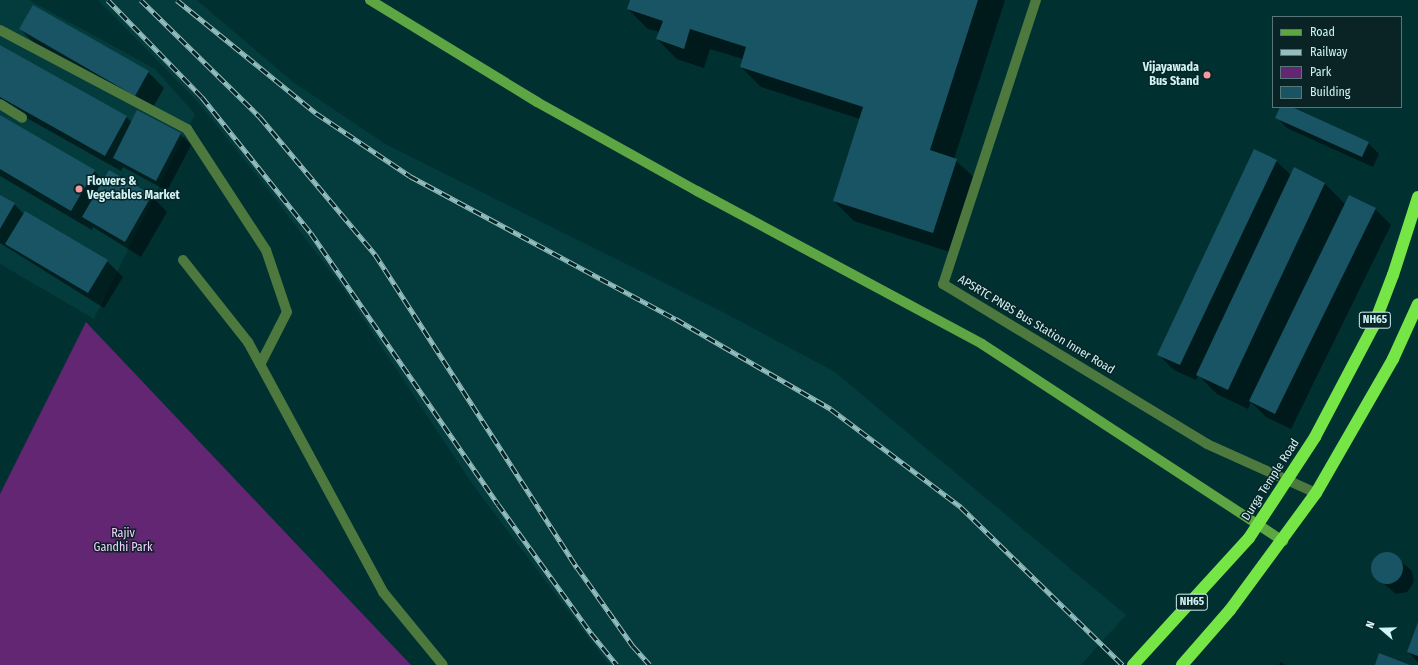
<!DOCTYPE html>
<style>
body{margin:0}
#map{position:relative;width:1418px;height:665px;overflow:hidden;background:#013031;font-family:"Fira Sans Condensed",sans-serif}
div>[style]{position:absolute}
.built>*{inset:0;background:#043b3d}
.green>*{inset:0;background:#622673}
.shadow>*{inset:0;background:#0007}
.building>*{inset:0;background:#185463}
.round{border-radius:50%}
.lane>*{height:10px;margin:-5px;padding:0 5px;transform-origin:5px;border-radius:5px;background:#4d783e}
.street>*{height:10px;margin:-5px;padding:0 5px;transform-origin:5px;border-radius:5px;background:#4d783e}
.secondary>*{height:10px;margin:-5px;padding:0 5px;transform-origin:5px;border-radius:5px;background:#5ea543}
.highway>*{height:12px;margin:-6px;padding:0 6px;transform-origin:6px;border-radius:6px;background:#75e645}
.rail>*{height:4.5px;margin-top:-2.25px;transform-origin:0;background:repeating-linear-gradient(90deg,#0a2425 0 9px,#95bebf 0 18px);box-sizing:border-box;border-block:1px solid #95bebf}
.dots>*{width:11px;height:11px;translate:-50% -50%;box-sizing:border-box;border:2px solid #0a2425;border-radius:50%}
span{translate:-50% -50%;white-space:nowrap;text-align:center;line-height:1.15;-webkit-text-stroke:3px #0a2425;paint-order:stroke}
.shield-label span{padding:1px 3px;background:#0a2425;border:1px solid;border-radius:3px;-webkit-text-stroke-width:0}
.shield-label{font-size:11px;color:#cef4f5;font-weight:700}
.poi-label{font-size:12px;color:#cef4f5;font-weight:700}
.right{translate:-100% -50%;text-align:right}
.left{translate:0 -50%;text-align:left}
.street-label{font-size:12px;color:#cef4f5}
.park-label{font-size:12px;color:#f3ceff}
.legend{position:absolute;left:1272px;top:16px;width:130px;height:92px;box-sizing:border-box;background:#0a2425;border:1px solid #587778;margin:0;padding:5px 7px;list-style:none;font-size:12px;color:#cef4f5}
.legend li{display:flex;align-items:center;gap:8px;height:20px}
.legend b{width:20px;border:1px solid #587778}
.north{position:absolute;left:1362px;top:609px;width:40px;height:40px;-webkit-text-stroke:3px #0a2425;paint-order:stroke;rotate:290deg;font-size:11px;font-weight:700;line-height:16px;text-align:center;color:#cef4f5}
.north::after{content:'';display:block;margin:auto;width:14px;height:18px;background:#cef4f5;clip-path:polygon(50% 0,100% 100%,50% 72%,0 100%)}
</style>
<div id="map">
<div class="built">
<i style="clip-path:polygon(0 0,29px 0,155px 69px,195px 114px,94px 319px,0 264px)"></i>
<i style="clip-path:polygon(98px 0,197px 0,293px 82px,387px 145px,721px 311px,835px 372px,1126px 615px,1081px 665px,609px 665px,473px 485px,342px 287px,274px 197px,198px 102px)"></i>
</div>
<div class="green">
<i style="clip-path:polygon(86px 322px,373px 625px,411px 665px,0 665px,0 494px)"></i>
</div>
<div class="shadow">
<i style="clip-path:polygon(631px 0,1005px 0,954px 159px,977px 180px,953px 253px,854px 221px,834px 201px,860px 119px,761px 87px,741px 67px,743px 59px,710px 49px,704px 68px,677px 59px,657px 39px,660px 32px,648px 29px,628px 9px)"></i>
<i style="clip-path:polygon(20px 29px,148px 72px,164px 88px,151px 111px,36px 45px)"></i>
<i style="clip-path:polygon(0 46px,126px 117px,132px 122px,180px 134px,191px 145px,167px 191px,123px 167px,121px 171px,0 103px)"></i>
<i style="clip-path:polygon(1281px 107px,1290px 107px,1368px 143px,1379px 154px,1373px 167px,1287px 128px,1276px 117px)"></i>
<i style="clip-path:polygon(0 116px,94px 171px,104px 181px,152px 196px,167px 212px,141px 257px,93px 227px,92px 230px,0 176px)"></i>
<i style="clip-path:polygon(1276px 161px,1291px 175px,1325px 184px,1346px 205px,1375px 209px,1391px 225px,1291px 429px,1266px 417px,1251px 402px,1248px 409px,1217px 394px,1198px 375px,1196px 380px,1174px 370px,1158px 354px)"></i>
<i style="clip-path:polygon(0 196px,14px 204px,24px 214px,107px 261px,123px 277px,104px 308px,0 243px)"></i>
<i style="clip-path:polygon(1391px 553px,1412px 571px,1414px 582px,1407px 592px,1396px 594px,1375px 576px,1372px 564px,1379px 555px)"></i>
<i style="clip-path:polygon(1418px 624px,1418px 662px,1408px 652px)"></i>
<i style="clip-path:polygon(1281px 662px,1285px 665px,1279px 665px)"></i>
</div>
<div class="building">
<i style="clip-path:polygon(630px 0,978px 0,930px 150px,957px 159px,933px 233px,833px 201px,863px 107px,740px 67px,746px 47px,690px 29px,684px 49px,656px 39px,663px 21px,627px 9px)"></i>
<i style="clip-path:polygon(33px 5px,149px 71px,135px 96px,19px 29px)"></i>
<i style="clip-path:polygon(0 45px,127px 116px,105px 156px,0 97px)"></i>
<i style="clip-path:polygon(1280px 107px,1292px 107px,1369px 142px,1362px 157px,1275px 118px)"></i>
<i style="clip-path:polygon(137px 110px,181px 133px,156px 181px,113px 158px)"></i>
<i style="clip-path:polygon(0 115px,95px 170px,71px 211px,0 169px)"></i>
<i style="clip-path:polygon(1254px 149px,1277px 160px,1180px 365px,1157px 355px)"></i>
<i style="clip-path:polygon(1294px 167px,1325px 183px,1228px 390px,1196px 375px)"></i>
<i style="clip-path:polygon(109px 170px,152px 195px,125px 242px,82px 217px)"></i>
<i style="clip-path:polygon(0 195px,15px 203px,0 229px)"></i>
<i style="clip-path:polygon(1349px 195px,1376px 208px,1275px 414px,1249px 401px)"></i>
<i style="clip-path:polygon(25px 211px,108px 260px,88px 293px,5px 244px)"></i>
<i class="round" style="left:1371px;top:552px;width:32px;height:32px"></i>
<i style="clip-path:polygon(1418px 622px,1418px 656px,1407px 652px)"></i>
<i style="clip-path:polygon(1379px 653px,1410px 665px,1375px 665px)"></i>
</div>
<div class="lane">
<i style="left:1036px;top:0;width:299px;rotate:108.1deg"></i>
<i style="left:943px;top:284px;width:309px;rotate:31.2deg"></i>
<i style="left:1207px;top:444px;width:120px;rotate:24.2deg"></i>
<i style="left:0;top:104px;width:26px;rotate:32deg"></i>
</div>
<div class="street">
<i style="left:0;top:30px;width:212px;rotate:27.9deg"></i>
<i style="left:187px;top:129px;width:145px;rotate:56.9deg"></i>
<i style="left:266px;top:250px;width:65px;rotate:71.3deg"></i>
<i style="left:287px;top:312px;width:59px;rotate:117deg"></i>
<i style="left:183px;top:260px;width:105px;rotate:51.6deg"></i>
<i style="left:248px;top:342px;width:284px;rotate:61.6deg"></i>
<i style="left:383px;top:592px;width:94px;rotate:50.6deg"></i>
</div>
<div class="secondary">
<i style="left:370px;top:0;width:196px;rotate:31.4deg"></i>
<i style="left:537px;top:102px;width:183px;rotate:29.1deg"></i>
<i style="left:697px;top:191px;width:323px;rotate:28.2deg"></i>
<i style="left:982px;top:344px;width:360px;rotate:33.2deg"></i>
</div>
<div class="highway">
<i style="left:1133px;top:665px;width:172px;rotate:-47.6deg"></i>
<i style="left:1249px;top:538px;width:121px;rotate:-56.8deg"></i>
<i style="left:1315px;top:437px;width:124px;rotate:-62.2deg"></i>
<i style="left:1373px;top:327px;width:56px;rotate:-69deg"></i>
<i style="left:1393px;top:275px;width:82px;rotate:-72.2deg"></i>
<i style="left:1182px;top:665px;width:73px;rotate:-48.9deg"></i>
<i style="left:1230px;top:610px;width:145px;rotate:-53.7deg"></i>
<i style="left:1316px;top:493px;width:155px;rotate:-60.1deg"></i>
<i style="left:1393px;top:359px;width:60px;rotate:-65.6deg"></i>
</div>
<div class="rail">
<i style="left:108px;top:0;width:135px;rotate:45.9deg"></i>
<i style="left:202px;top:97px;width:174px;rotate:51.3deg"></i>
<i style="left:311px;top:233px;width:329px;rotate:55.4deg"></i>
<i style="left:498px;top:504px;width:159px;rotate:54.2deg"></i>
<i style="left:591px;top:633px;width:41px;rotate:50.9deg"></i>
<i style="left:141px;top:0;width:167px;rotate:44.5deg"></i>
<i style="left:260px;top:117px;width:179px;rotate:50deg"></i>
<i style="left:375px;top:254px;width:373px;rotate:57.2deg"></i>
<i style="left:577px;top:567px;width:97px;rotate:54.7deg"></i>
<i style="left:633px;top:646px;width:25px;rotate:48deg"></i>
<i style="left:177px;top:0;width:179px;rotate:39.1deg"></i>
<i style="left:316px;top:113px;width:113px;rotate:33.8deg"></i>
<i style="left:410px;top:176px;width:302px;rotate:28.3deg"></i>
<i style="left:676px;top:319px;width:179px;rotate:30.1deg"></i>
<i style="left:831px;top:409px;width:163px;rotate:37deg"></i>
<i style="left:961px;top:507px;width:226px;rotate:44.3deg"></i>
</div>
<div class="dots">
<i style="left:1207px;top:75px;background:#f59b9d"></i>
<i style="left:79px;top:189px;background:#f59b9d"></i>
</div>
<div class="shield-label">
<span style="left:1375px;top:320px">NH65</span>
<span style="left:1192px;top:602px">NH65</span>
</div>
<div class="poi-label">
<span class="right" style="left:1199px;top:75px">Vijayawada<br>Bus Stand</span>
<span class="left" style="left:87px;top:189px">Flowers &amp;<br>Vegetables Market</span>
</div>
<div class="street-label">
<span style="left:1036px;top:325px;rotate:31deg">APSRTC PNBS Bus Station Inner Road</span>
<span style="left:1271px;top:480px;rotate:-57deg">Durga Temple Road</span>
</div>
<div class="park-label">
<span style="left:123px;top:541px">Rajiv<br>Gandhi Park</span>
</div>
<ul class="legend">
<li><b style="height:5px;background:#5ea543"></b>Road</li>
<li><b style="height:5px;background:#95bebf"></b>Railway</li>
<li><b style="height:11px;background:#622673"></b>Park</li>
<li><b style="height:11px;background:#185463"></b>Building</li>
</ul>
<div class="north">N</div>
</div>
